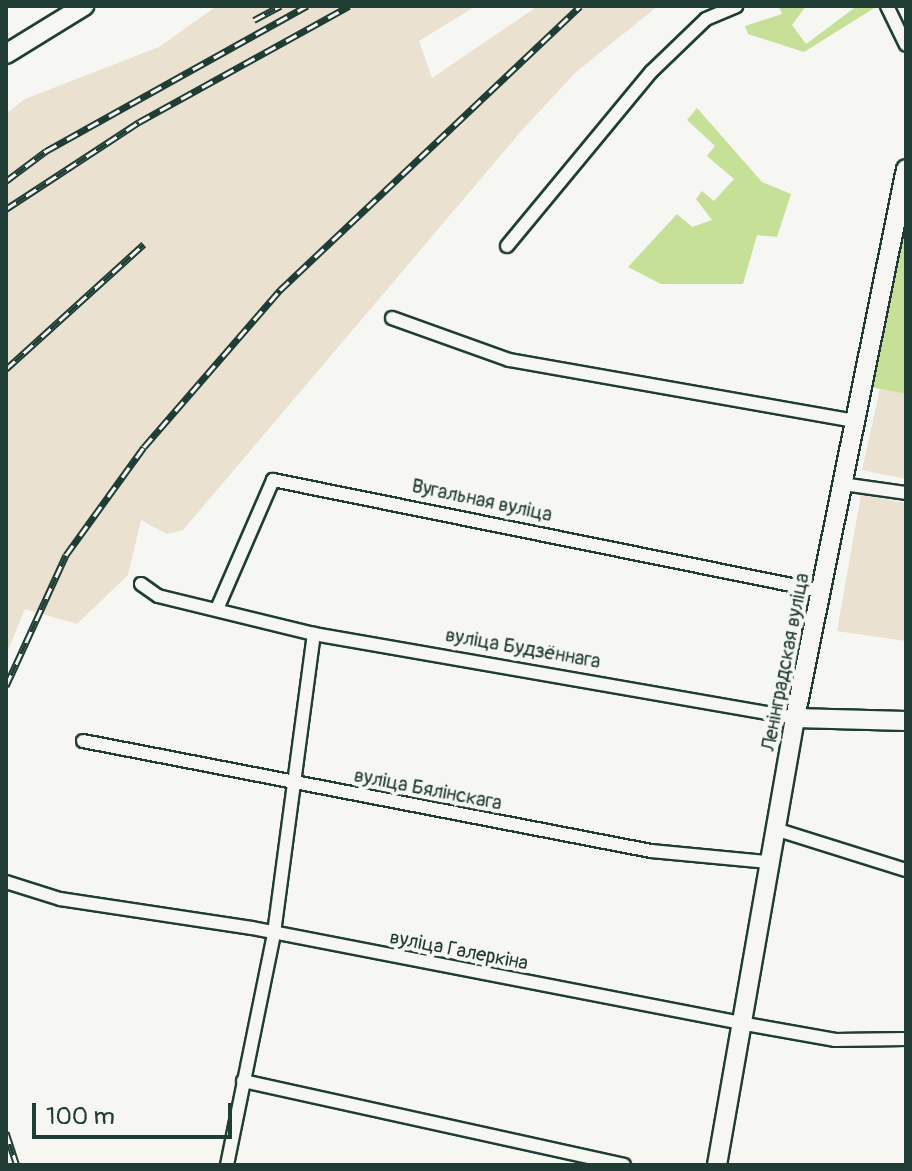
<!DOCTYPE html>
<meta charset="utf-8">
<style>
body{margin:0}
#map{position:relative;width:912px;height:1171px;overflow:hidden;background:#f6f6f2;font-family:Pangolin,sans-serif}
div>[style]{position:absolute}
.built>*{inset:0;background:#eae1d0}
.green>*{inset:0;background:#c7e097}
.roads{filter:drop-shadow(2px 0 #1f3d34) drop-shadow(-2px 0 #1f3d34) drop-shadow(0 2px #1f3d34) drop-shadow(0 -2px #1f3d34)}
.street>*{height:12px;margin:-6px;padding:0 6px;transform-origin:6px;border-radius:6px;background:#f6f6f2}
.secondary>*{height:18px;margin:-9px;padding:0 9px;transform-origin:9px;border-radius:9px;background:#f6f6f2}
.rail>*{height:7px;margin-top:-3.5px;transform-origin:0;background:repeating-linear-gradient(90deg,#f6f6f2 0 12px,#1f3d34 0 24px);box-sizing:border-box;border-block:2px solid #1f3d34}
span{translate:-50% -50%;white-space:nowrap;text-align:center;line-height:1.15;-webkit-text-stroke:8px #f6f6f2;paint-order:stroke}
.street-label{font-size:20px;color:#1f3d34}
.frame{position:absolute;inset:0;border:8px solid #1f3d34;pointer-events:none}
.scale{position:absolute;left:32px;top:1103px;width:200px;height:36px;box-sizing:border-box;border:4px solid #1f3d34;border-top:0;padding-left:10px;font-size:24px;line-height:28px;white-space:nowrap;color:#1f3d34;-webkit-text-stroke:6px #f6f6f2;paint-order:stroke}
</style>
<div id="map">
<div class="built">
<i style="clip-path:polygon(217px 6px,476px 6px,419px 41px,432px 78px,538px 6px,658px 6px,576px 72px,523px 129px,183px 530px,167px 534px,141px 520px,128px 575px,77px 624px,25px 609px,6px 655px,6px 114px,25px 99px,159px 47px)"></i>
<i style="clip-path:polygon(880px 389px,906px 394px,906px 479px,862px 470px)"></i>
<i style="clip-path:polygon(861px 495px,906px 503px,906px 641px,837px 631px)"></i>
</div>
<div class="green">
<i style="clip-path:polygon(779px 6px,806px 6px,792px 25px,806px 44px,857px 6px,876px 7px,804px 52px,748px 34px,745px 26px,782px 14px)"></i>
<i style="clip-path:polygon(697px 108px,762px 182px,791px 194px,777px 237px,757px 235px,743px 284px,661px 284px,628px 267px,677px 214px,692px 227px,712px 220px,696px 199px,702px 191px,714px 201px,734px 179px,707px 156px,715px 146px,687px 120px)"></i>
<i style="clip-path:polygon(906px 202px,906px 394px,870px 387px)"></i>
</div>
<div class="roads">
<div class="street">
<i style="left:887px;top:6px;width:43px;rotate:64deg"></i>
<i style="left:507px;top:246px;width:226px;rotate:-50.4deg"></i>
<i style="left:651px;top:72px;width:76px;rotate:-43.9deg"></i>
<i style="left:706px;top:19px;width:33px;rotate:-23deg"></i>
<i style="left:392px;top:318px;width:124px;rotate:19.7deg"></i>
<i style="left:509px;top:360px;width:351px;rotate:10deg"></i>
<i style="left:842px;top:484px;width:65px;rotate:8deg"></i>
<i style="left:141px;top:584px;width:21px;rotate:35deg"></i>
<i style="left:158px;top:596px;width:161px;rotate:13.7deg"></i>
<i style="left:314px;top:634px;width:488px;rotate:9.9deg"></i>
<i style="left:217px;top:609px;width:141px;rotate:-66.5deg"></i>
<i style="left:273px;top:480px;width:559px;rotate:11.45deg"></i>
<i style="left:83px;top:741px;width:579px;rotate:10.96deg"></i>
<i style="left:651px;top:851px;width:118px;rotate:5.4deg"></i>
<i style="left:775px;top:829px;width:137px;rotate:17.4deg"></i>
<i style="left:6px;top:882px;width:57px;rotate:17.5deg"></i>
<i style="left:60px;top:899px;width:194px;rotate:8.6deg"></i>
<i style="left:252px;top:928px;width:497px;rotate:11deg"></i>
<i style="left:740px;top:1023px;width:97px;rotate:10.1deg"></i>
<i style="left:835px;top:1040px;width:71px;rotate:-0.8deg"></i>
<i style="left:243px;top:1081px;width:390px;rotate:12.4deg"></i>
<i style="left:227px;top:1165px;width:237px;rotate:-78.5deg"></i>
<i style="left:274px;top:933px;width:302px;rotate:-82.4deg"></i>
</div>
<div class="secondary">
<i style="left:6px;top:54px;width:92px;rotate:-31.6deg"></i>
<i style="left:795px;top:718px;width:111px;rotate:1.5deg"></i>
<i style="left:717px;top:1165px;width:454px;rotate:-80.1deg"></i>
<i style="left:795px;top:718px;width:560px;rotate:-78.57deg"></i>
</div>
</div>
<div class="rail">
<i style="left:254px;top:20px;width:30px;rotate:-28deg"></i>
<i style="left:6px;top:181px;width:50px;rotate:-36.9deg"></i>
<i style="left:46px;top:151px;width:299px;rotate:-29.1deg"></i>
<i style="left:6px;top:209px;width:159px;rotate:-33.2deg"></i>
<i style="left:139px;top:122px;width:240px;rotate:-28.9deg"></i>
<i style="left:6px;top:369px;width:186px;rotate:-42.2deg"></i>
<i style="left:6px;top:686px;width:144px;rotate:-65.4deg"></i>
<i style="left:66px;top:555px;width:133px;rotate:-54.2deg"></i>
<i style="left:144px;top:447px;width:208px;rotate:-49.1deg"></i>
<i style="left:280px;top:290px;width:413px;rotate:-43.4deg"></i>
<i style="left:6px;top:1132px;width:35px;rotate:72deg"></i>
</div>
<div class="street-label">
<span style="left:482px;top:500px;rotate:12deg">Вугальная вуліца</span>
<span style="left:523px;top:648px;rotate:10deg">вуліца Будзённага</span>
<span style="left:785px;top:662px;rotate:-79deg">Ленінградская вуліца</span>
<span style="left:428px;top:789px;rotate:11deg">вуліца Бялінскага</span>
<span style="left:459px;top:950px;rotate:11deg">вуліца Галеркіна</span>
</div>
<div class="frame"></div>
<div class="scale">100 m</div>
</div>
